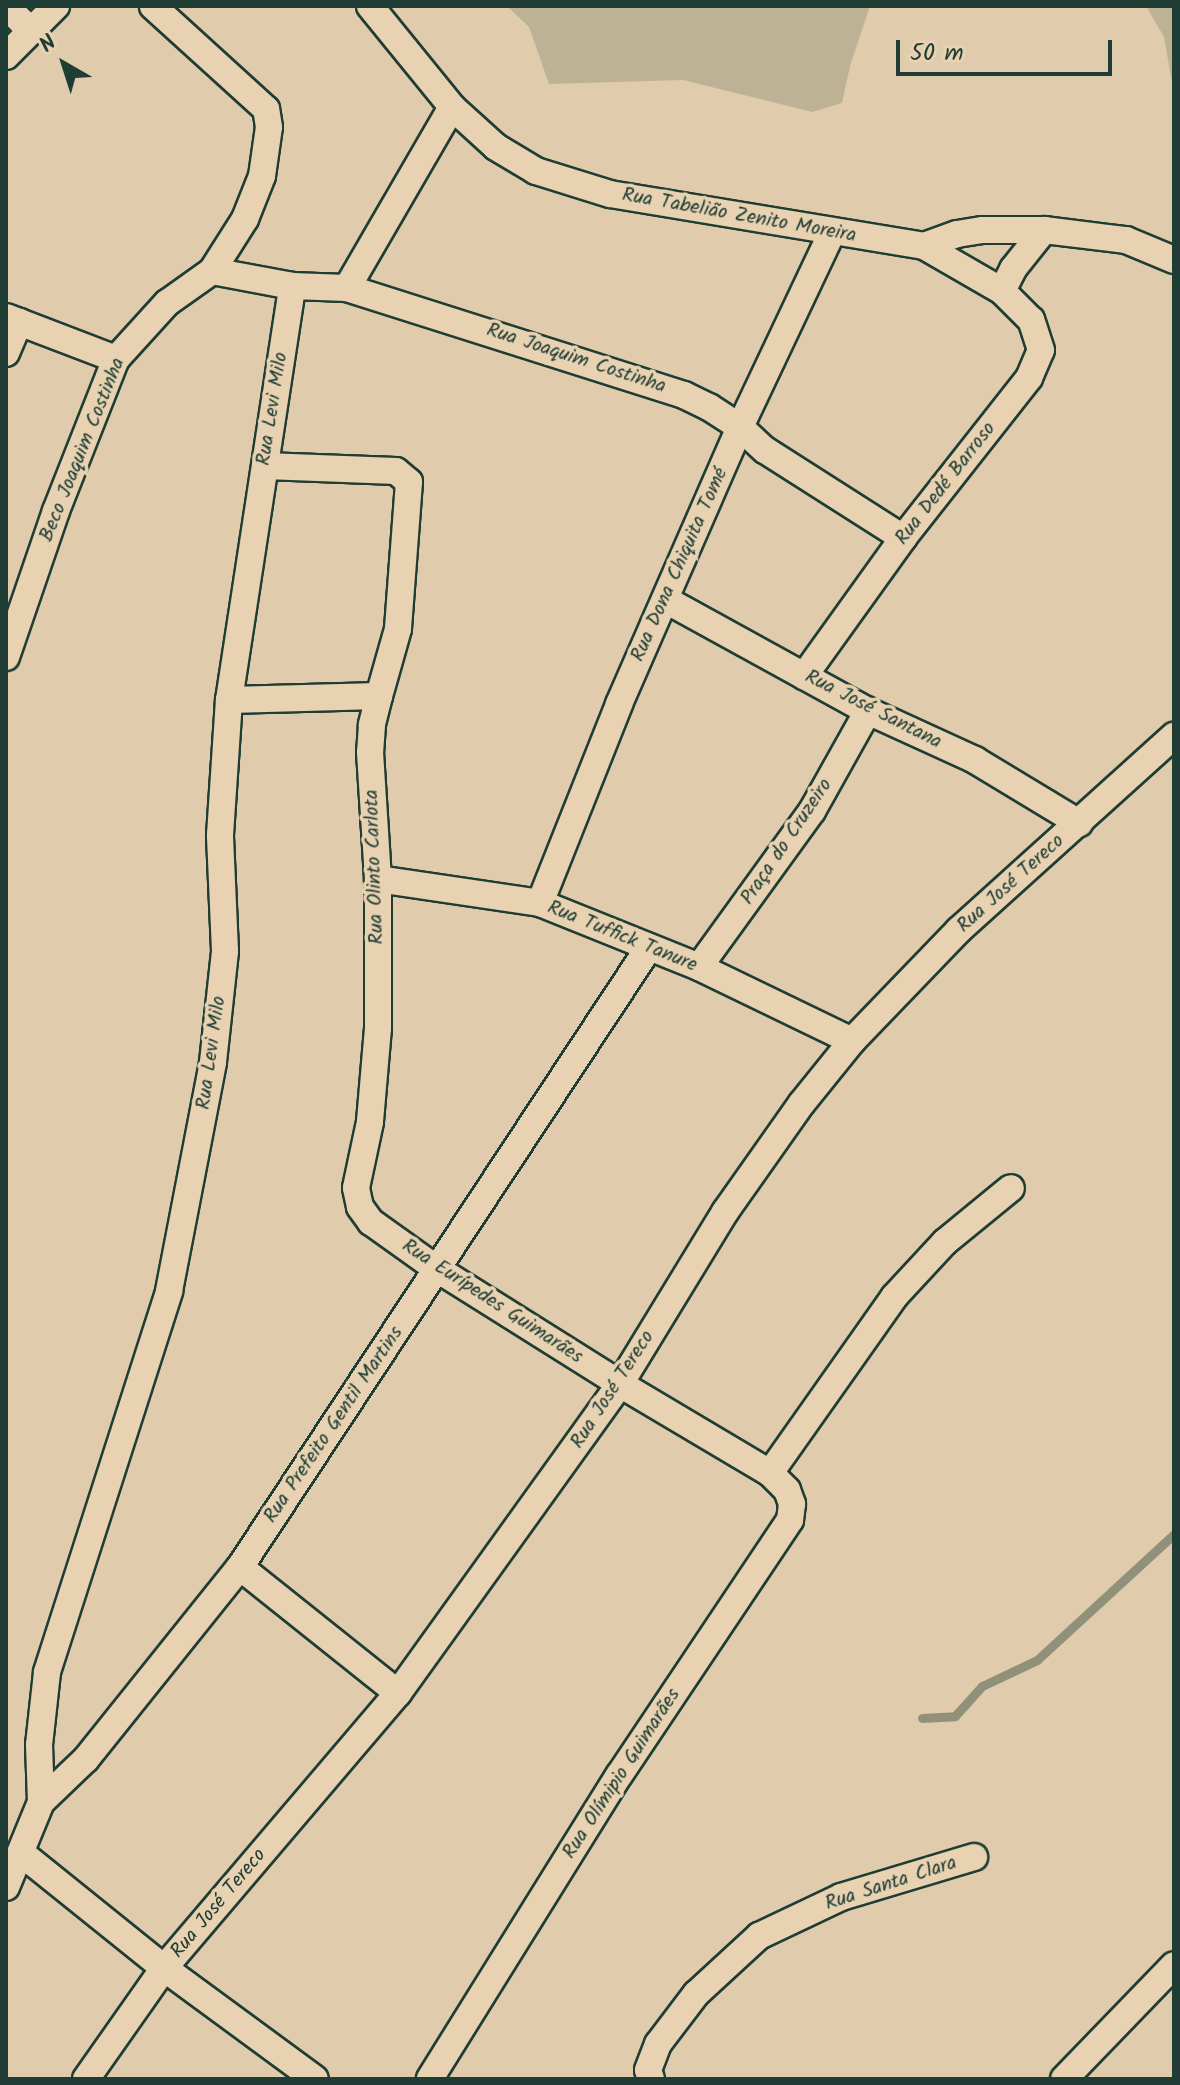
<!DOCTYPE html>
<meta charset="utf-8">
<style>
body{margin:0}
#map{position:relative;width:1180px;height:2085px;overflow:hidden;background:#e0ccac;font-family:Kalam,sans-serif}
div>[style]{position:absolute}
.green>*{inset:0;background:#bdb296}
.stream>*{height:9px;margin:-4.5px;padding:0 4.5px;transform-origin:4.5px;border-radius:4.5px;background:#91917b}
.roads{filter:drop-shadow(2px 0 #1f3d34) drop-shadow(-2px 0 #1f3d34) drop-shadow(0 2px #1f3d34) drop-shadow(0 -2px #1f3d34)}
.minor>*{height:26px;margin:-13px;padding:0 13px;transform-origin:13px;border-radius:13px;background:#e8d2b1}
span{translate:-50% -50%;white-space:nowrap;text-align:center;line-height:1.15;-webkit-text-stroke:7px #e8d2b1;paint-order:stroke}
.street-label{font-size:20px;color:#1f3d34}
.frame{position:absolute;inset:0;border:8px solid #1f3d34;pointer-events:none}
.north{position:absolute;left:24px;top:24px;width:80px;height:80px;-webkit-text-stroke:6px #e8d2b1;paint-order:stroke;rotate:321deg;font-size:22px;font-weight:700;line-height:32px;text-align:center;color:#1f3d34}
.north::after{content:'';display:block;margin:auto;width:28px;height:36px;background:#1f3d34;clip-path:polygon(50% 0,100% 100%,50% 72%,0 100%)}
.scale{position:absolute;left:896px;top:40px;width:216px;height:36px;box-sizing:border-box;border:4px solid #1f3d34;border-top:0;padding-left:10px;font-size:24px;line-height:28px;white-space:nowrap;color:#1f3d34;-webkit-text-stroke:6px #e8d2b1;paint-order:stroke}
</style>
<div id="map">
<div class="green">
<i style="clip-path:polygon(507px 6px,870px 6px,850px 66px,842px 103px,812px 112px,683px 80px,549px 84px,529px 27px)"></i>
<i style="clip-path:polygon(1146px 6px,1174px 6px,1174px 94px,1164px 37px)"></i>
</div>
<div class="stream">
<i style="left:922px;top:1718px;width:33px;rotate:-3deg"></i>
<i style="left:955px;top:1716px;width:40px;rotate:-48deg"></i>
<i style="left:982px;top:1686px;width:61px;rotate:-25.3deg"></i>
<i style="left:1037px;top:1660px;width:186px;rotate:-42.6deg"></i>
</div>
<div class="roads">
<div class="minor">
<i style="left:6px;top:6px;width:35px;rotate:45deg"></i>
<i style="left:370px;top:6px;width:130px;rotate:50.9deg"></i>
<i style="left:452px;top:107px;width:59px;rotate:42.3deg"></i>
<i style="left:496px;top:147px;width:47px;rotate:31deg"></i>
<i style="left:536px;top:171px;width:77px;rotate:17.3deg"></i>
<i style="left:610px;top:194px;width:318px;rotate:9.4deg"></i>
<i style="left:924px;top:246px;width:35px;rotate:-20deg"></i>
<i style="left:957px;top:234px;width:26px;rotate:-9deg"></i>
<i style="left:983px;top:230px;width:61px"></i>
<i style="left:1044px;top:230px;width:83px;rotate:7deg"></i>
<i style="left:1126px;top:240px;width:52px;rotate:22.6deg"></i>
<i style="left:6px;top:56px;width:71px;rotate:-45deg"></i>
<i style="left:212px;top:271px;width:81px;rotate:10.6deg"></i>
<i style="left:292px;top:286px;width:55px;rotate:2.1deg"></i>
<i style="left:347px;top:288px;width:354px;rotate:17.6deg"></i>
<i style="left:684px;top:395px;width:28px;rotate:26deg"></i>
<i style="left:709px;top:407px;width:37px;rotate:33deg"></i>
<i style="left:740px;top:427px;width:34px;rotate:43deg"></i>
<i style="left:765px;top:450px;width:164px;rotate:32.5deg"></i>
<i style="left:347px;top:288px;width:209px;rotate:-59.9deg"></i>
<i style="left:1002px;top:291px;width:25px;rotate:-63deg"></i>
<i style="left:1013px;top:269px;width:50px;rotate:-51.5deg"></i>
<i style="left:6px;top:317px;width:118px;rotate:20.9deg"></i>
<i style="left:6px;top:353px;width:34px;rotate:-67deg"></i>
<i style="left:265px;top:466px;width:131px;rotate:2.2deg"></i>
<i style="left:396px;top:471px;width:17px;rotate:40deg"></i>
<i style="left:409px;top:482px;width:147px;rotate:94.3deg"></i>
<i style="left:398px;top:629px;width:70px;rotate:105.8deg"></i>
<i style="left:666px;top:600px;width:230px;rotate:28.8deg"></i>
<i style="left:868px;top:711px;width:118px;rotate:24.6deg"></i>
<i style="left:975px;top:760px;width:122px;rotate:31.2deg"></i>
<i style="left:6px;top:657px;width:154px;rotate:-71.1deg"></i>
<i style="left:56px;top:511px;width:163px;rotate:-68.5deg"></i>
<i style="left:116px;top:359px;width:76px;rotate:-47.7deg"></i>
<i style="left:167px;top:303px;width:55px;rotate:-35.4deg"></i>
<i style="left:212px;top:271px;width:62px;rotate:-57.6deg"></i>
<i style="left:245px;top:219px;width:46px;rotate:-68.4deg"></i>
<i style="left:262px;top:176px;width:49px;rotate:-81.9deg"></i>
<i style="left:269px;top:127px;width:18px;rotate:-99deg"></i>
<i style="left:266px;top:109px;width:153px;rotate:-137.7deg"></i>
<i style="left:804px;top:676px;width:170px;rotate:-54.3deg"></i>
<i style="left:903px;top:538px;width:204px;rotate:-51.8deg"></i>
<i style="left:1029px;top:378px;width:30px;rotate:-67deg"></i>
<i style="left:1041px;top:350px;width:32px;rotate:-108deg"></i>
<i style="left:1031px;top:320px;width:41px;rotate:-135deg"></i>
<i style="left:1002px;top:291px;width:90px;rotate:-150deg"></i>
<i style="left:229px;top:700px;width:150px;rotate:-1.5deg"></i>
<i style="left:379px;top:696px;width:30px;rotate:104deg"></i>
<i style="left:372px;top:725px;width:27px;rotate:94deg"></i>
<i style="left:370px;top:752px;width:127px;rotate:86.4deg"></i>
<i style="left:378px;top:879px;width:149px;rotate:90deg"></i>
<i style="left:378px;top:1028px;width:94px;rotate:94.9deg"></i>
<i style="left:370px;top:1122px;width:67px;rotate:102deg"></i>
<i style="left:356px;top:1188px;width:19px;rotate:78deg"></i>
<i style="left:360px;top:1207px;width:19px;rotate:54deg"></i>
<i style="left:371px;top:1222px;width:81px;rotate:35.5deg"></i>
<i style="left:437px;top:1269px;width:216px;rotate:32.1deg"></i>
<i style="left:620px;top:1384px;width:174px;rotate:30.7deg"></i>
<i style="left:770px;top:1473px;width:24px;rotate:45deg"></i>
<i style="left:787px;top:1490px;width:15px;rotate:70deg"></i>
<i style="left:792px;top:1504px;width:16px;rotate:97deg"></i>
<i style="left:790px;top:1520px;width:307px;rotate:123.8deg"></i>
<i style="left:619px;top:1775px;width:358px;rotate:121.9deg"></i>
<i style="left:378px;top:879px;width:164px;rotate:8.4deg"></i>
<i style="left:540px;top:903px;width:171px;rotate:21.9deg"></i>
<i style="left:699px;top:967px;width:170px;rotate:25.8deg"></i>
<i style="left:540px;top:903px;width:214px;rotate:-68.3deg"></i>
<i style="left:619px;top:704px;width:302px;rotate:-66.4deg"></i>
<i style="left:740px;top:427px;width:216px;rotate:-64.7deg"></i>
<i style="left:699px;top:967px;width:193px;rotate:-54.1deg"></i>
<i style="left:812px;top:811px;width:115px;rotate:-60.8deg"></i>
<i style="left:770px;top:1473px;width:215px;rotate:-54.8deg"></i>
<i style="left:894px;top:1297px;width:75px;rotate:-47.2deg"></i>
<i style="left:945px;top:1242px;width:85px;rotate:-39.3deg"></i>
<i style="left:240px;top:1567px;width:202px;rotate:38.6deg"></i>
<i style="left:41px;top:1802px;width:57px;rotate:-92deg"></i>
<i style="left:39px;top:1745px;width:73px;rotate:-83.7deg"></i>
<i style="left:47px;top:1672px;width:400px;rotate:-72.2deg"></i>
<i style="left:169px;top:1291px;width:233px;rotate:-79.1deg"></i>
<i style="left:213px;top:1062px;width:112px;rotate:-83.8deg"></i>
<i style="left:225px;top:951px;width:116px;rotate:-92.5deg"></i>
<i style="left:220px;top:835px;width:135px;rotate:-86.2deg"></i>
<i style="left:229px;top:700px;width:419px;rotate:-81.3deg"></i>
<i style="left:21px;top:1853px;width:184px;rotate:38.8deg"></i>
<i style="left:164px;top:1968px;width:187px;rotate:36.3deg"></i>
<i style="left:6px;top:1887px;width:92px;rotate:-67.6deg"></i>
<i style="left:41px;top:1802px;width:62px;rotate:-43.7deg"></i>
<i style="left:86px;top:1759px;width:246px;rotate:-51.3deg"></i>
<i style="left:240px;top:1567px;width:741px;rotate:-56.57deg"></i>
<i style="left:86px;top:2079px;width:136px;rotate:-54.9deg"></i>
<i style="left:164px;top:1968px;width:361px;rotate:-49.6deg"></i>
<i style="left:398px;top:1693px;width:380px;rotate:-54.3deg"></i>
<i style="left:620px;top:1384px;width:202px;rotate:-58.6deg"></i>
<i style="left:725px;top:1212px;width:133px;rotate:-54.8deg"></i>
<i style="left:802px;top:1103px;width:80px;rotate:-51.1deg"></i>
<i style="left:852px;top:1041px;width:154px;rotate:-46.1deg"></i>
<i style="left:959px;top:930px;width:290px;rotate:-42.1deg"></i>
<i style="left:651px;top:2079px;width:9px;rotate:-108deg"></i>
<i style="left:648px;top:2070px;width:28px;rotate:-69deg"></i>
<i style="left:658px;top:2044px;width:63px;rotate:-52.8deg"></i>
<i style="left:696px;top:1994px;width:86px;rotate:-42.6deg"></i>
<i style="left:759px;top:1936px;width:91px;rotate:-25.4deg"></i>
<i style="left:841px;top:1897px;width:139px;rotate:-16.7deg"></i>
<i style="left:1064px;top:2079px;width:158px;rotate:-46deg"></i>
</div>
</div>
<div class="street-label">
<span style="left:739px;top:216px;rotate:10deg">Rua Tabelião Zenito Moreira</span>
<span style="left:576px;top:359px;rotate:18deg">Rua Joaquim Costinha</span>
<span style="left:273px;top:409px;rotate:-81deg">Rua Levi Milo</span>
<span style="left:83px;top:450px;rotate:-68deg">Beco Joaquim Costinha</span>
<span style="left:946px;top:484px;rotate:-52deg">Rua Dedé Barroso</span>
<span style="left:680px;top:565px;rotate:-66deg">Rua Dona Chiquita Tomé</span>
<span style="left:873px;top:710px;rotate:27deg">Rua José Santana</span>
<span style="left:787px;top:842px;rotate:-56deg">Praça do Cruzeiro</span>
<span style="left:375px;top:867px;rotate:-92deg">Rua Olinto Carlota</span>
<span style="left:1011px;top:884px;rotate:-42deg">Rua José Tereco</span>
<span style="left:622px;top:937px;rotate:22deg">Rua Tuffick Tanure</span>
<span style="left:212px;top:1053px;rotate:-82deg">Rua Levi Milo</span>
<span style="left:492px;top:1302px;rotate:33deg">Rua Eurípedes Guimarães</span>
<span style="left:613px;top:1390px;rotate:-57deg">Rua José Tereco</span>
<span style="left:334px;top:1425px;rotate:-56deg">Rua Prefeito Gentil Martins</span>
<span style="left:622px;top:1774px;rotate:-57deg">Rua Olímipio Guimarães</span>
<span style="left:891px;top:1884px;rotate:-18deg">Rua Santa Clara</span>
<span style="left:219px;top:1904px;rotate:-50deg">Rua José Tereco</span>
</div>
<div class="frame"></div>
<div class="north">N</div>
<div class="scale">50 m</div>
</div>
